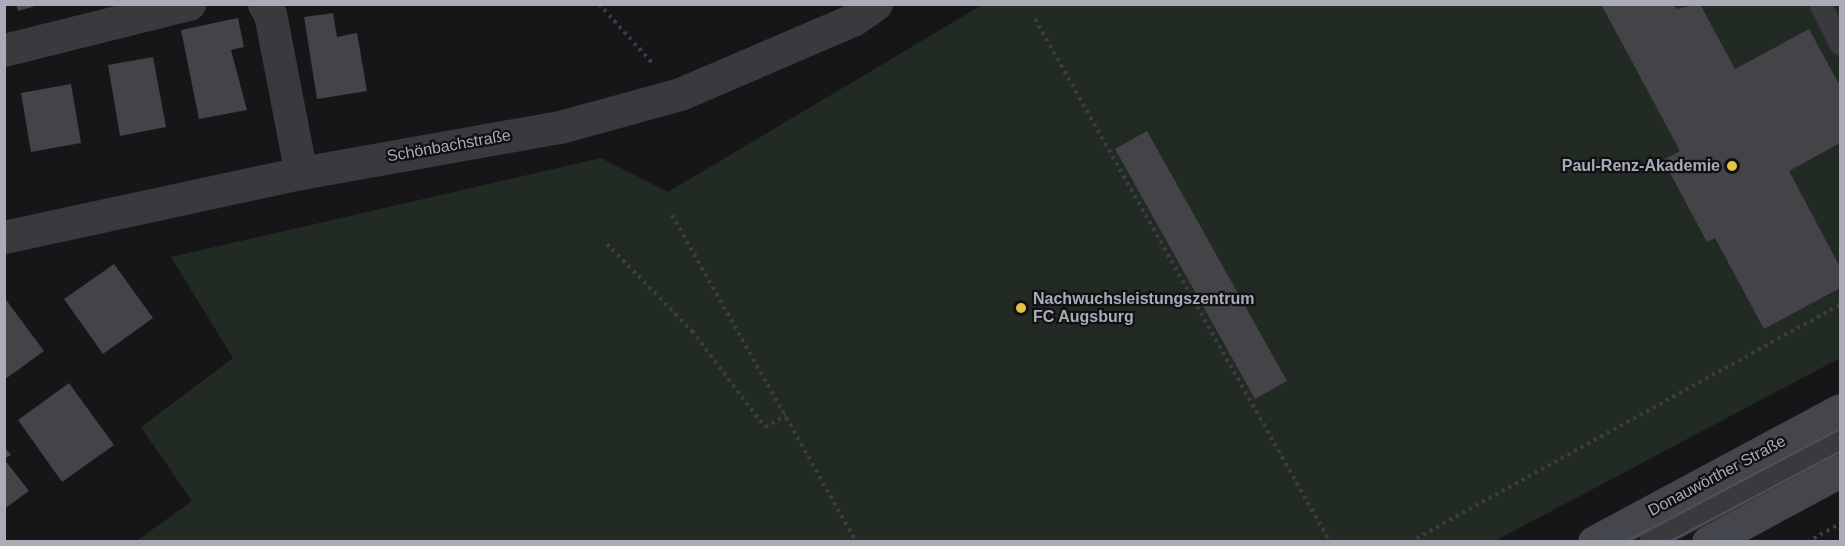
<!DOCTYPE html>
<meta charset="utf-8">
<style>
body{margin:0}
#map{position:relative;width:1845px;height:546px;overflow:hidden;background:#161618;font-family:Helvetica,sans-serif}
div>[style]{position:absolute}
.green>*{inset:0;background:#222a24}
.building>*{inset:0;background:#434348}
.path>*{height:4px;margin-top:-2px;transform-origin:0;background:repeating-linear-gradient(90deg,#3d3e43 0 3px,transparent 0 7.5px)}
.service>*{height:22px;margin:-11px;padding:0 11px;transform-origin:11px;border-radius:11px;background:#39393e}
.minor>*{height:33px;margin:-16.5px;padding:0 16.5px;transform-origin:16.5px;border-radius:16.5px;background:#39393e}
.secondary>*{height:33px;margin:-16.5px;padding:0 16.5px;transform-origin:16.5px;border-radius:16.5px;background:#45464c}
.tram>*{height:1.5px;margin:-0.75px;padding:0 0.75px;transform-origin:0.75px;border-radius:0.75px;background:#505157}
.dots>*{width:16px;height:16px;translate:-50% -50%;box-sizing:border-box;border:3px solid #111113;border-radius:50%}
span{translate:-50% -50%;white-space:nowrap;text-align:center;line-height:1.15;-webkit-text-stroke:4.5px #111113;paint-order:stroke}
.street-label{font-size:16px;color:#a9abb7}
.poi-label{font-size:16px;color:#a9abb7;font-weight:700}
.right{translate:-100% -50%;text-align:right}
.left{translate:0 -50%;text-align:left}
.frame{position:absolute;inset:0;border:6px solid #a9abb7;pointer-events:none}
</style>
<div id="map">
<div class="green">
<i style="clip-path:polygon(982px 5px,1840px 5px,1840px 358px,1495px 541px,135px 542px,192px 501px,141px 427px,233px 358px,171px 257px,601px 158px,668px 192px)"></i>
</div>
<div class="building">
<i style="clip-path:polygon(16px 4px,39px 4px,39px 5px,18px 11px)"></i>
<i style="clip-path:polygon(1601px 4px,1674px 4px,1676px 9px,1700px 4px,1735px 69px,1809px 29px,1840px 86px,1840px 143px,1789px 171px,1840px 267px,1840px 288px,1764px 329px,1715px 238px,1707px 242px,1663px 160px,1680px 151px)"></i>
<i style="clip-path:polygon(333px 13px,337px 37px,357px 33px,367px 91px,317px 99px,304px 17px)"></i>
<i style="clip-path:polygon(238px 18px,244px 47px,231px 50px,247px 110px,199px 119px,181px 30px)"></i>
<i style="clip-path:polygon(153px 57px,166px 127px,120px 136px,108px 65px)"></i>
<i style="clip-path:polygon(71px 84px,81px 143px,31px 152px,21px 93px)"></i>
<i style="clip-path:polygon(1147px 131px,1287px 381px,1255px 399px,1115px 149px)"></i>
<i style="clip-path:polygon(114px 264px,153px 318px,103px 354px,64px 299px)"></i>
<i style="clip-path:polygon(4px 297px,44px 351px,4px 380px)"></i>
<i style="clip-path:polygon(69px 383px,114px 445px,62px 482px,18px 420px)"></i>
<i style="clip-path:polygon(4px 446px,11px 455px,4px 459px)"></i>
<i style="clip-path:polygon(4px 459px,29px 491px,4px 509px)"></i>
</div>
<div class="path">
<i style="left:599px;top:4px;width:81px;rotate:48deg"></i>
<i style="left:1035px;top:19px;width:600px;rotate:60.57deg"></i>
<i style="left:672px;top:215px;width:375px;rotate:60.6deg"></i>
<i style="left:607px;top:244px;width:122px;rotate:45.7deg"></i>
<i style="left:692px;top:331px;width:121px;rotate:52.8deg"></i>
<i style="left:765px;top:427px;width:24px;rotate:-28deg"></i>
<i style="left:1410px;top:542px;width:491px;rotate:-28.9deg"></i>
<i style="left:1807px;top:542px;width:38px;rotate:-29deg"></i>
</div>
<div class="service">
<i style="left:1820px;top:4px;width:45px;rotate:63.4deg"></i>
<i style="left:1650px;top:542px;width:215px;rotate:-27.8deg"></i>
</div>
<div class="minor">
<i style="left:264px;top:4px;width:12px;rotate:59deg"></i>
<i style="left:270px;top:14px;width:162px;rotate:79deg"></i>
<i style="left:4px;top:50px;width:191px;rotate:-14deg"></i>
<i style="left:4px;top:237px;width:304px;rotate:-12.2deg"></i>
<i style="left:301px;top:173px;width:263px;rotate:-10.1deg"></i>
<i style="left:560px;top:127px;width:124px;rotate:-15.4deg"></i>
<i style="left:680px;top:94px;width:188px;rotate:-23.2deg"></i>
<i style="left:853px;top:20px;width:28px;rotate:-35deg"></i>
</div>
<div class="secondary">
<i style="left:1594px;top:542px;width:279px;rotate:-28.2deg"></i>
<i style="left:1708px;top:542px;width:150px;rotate:-28.3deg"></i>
</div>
<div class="tram">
<i style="left:1625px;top:542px;width:243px;rotate:-27.7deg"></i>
<i style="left:1669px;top:542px;width:193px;rotate:-27.8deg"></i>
</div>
<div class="dots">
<i style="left:1732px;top:166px;background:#e4c441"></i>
<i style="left:1021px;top:308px;background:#e4c441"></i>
</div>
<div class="street-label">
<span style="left:449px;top:146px;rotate:-10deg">Schönbachstraße</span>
<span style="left:1717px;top:476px;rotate:-28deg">Donauwörther Straße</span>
</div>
<div class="poi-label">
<span class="right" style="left:1720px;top:166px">Paul-Renz-Akademie</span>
<span class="left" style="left:1033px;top:308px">Nachwuchsleistungszentrum<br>FC Augsburg</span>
</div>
<div class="frame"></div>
</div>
